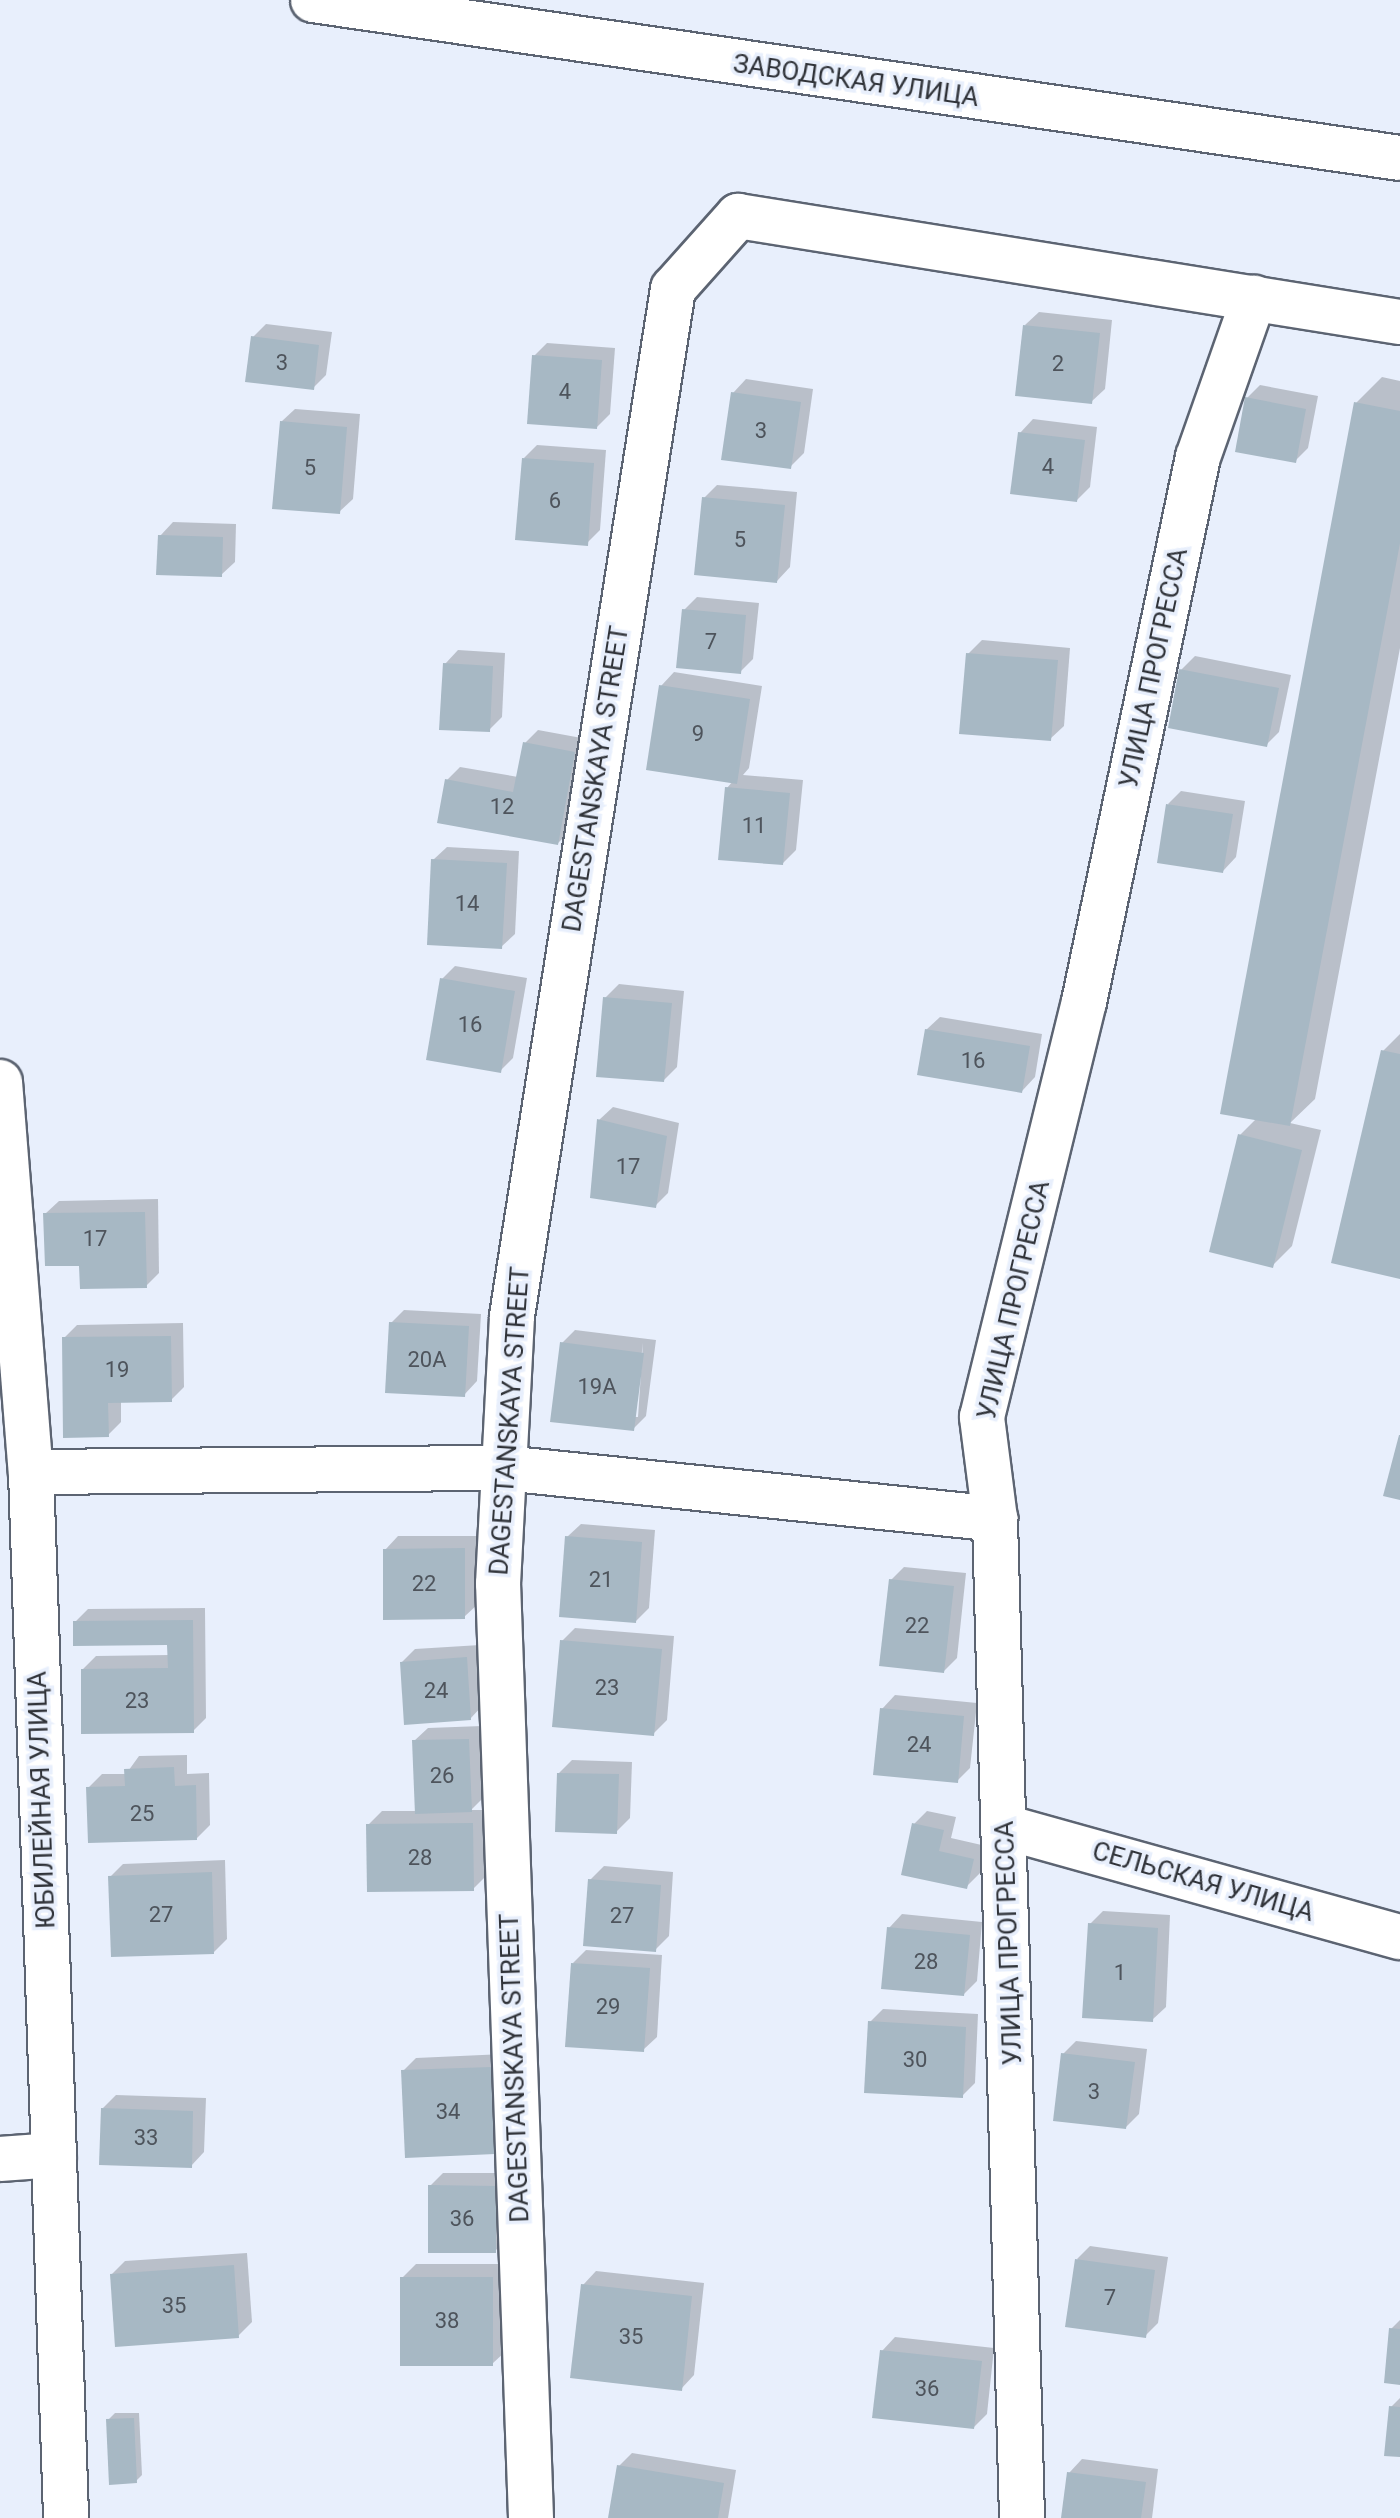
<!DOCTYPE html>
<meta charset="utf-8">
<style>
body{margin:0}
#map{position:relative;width:1400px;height:2518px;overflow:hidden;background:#e8effc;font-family:Roboto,sans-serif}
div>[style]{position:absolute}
.shadow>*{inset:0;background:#0003}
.building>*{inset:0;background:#a7b8c4}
.roads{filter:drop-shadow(2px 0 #5c6472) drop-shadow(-2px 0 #5c6472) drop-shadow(0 2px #5c6472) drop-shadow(0 -2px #5c6472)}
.minor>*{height:44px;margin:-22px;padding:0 22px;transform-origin:22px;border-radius:22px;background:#fff}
.tertiary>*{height:44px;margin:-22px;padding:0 22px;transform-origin:22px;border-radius:22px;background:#fff}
span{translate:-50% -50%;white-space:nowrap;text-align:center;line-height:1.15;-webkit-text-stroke:7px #e8effc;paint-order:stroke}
.number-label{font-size:22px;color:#4e545c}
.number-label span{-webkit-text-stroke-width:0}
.street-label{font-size:26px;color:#303339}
</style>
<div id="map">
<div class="shadow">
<i style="clip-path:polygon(1039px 312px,1112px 320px,1105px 389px,1091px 402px,1025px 325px)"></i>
<i style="clip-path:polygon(266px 324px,332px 332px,326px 375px,313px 388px,253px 337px)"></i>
<i style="clip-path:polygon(547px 343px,615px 348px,610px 414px,597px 427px,534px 356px)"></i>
<i style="clip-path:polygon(1382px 377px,1400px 381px,1400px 648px,1315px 1099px,1290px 1123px,1321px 1130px,1292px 1246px,1272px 1266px,1240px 1135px,1257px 1118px,1356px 403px)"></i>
<i style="clip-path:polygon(746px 379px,813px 389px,804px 453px,790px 467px,733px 393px)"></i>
<i style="clip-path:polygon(1260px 385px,1318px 396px,1308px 448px,1295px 461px,1247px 398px)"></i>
<i style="clip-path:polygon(295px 409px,360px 414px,353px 499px,339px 512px,281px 422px)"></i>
<i style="clip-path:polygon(1033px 419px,1097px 427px,1090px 487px,1077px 500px,1020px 433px)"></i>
<i style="clip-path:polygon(537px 445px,606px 450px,600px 530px,587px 543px,524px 458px)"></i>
<i style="clip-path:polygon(717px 485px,797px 492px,790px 567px,777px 581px,704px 498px)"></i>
<i style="clip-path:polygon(173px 522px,236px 524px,235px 562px,221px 575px,160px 536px)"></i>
<i style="clip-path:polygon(697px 597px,759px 603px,753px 659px,740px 672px,684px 610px)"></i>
<i style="clip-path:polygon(982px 640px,1070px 648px,1064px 726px,1050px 739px,968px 654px)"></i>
<i style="clip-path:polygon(458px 650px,505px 653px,502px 717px,489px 730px,445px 664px)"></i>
<i style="clip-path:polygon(1195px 656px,1291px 675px,1279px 732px,1266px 745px,1181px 670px)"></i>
<i style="clip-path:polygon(674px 672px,762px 686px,749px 768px,743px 775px,803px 780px,796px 850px,783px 863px,727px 788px,733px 781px,661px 686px)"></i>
<i style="clip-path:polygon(538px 730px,587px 739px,571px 830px,558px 843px,447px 780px,460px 767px,518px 777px,525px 743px)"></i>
<i style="clip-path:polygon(1181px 791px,1245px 801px,1236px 857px,1223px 871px,1168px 804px)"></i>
<i style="clip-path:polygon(447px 847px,519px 851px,515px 934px,501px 947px,433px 860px)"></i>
<i style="clip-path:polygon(455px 966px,527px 978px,513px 1058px,500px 1071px,442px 979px)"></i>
<i style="clip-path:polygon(619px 984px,684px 991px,677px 1067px,664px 1080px,605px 998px)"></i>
<i style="clip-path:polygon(940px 1017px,1042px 1034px,1035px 1077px,1022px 1091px,926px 1030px)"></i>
<i style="clip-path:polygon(1400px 1034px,1400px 1277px,1383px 1051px)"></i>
<i style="clip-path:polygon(613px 1107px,679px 1123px,668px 1193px,655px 1206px,599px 1120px)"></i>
<i style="clip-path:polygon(158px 1199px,159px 1273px,146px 1286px,81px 1263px,45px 1214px,59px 1201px)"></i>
<i style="clip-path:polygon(404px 1310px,481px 1314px,477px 1381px,464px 1395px,391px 1323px)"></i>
<i style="clip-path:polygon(183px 1323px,184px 1387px,171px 1400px,121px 1401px,121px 1422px,108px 1435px,64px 1338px,77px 1325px)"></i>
<i style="clip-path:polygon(evenodd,575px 1330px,656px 1340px,646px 1416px,633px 1429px,562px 1343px,575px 1330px,643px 1343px,638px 1417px,634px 1417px,643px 1343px)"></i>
<i style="clip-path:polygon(581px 1524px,655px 1530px,649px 1608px,636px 1621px,567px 1537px)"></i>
<i style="clip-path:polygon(398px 1536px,478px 1536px,478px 1604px,464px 1617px,385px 1550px)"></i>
<i style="clip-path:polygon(904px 1567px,966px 1573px,957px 1658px,944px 1671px,891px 1580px)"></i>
<i style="clip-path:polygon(205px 1608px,206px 1718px,193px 1731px,83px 1669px,96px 1656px,170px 1655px,169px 1643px,75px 1622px,88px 1609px)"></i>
<i style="clip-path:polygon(575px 1628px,674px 1636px,667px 1720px,653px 1734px,562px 1641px)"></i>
<i style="clip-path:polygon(480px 1645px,483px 1705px,470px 1719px,402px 1662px,415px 1649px)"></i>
<i style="clip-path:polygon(895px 1695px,977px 1703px,970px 1768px,957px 1781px,882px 1709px)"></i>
<i style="clip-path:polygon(482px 1726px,484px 1797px,471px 1810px,486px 1810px,486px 1876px,473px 1889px,368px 1825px,382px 1811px,417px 1811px,414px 1741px,428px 1728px)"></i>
<i style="clip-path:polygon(187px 1755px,187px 1774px,209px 1773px,210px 1825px,197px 1838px,88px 1788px,102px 1774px,126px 1774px,139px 1756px)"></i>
<i style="clip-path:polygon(572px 1760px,632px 1762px,630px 1818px,616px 1832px,559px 1773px)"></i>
<i style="clip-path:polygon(927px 1811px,956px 1817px,951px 1838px,986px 1846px,980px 1873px,966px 1887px,914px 1824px)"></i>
<i style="clip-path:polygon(225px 1860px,227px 1939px,214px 1952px,110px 1877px,123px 1864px)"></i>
<i style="clip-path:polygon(604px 1866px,673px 1872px,669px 1936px,655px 1950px,590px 1880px)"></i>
<i style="clip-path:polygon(1103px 1911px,1170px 1915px,1166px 2007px,1152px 2020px,1090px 1924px)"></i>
<i style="clip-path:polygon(902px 1914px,982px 1922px,977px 1981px,964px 1994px,889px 1928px)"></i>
<i style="clip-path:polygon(586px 1950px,662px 1955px,657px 2037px,643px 2050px,573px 1963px)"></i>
<i style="clip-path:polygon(883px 2009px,978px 2014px,975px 2083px,962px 2096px,870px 2022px)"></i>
<i style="clip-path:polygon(1076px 2041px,1147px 2049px,1139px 2114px,1126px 2127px,1063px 2054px)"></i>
<i style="clip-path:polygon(504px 2054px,508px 2139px,494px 2152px,403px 2071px,416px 2058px)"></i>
<i style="clip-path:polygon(116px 2095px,206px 2098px,204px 2152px,191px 2166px,103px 2108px)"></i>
<i style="clip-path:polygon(443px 2173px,508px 2173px,508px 2238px,495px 2251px,430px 2186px)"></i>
<i style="clip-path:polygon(1090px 2246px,1168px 2257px,1158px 2323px,1145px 2336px,1077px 2259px)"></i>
<i style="clip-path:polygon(247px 2253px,252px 2322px,238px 2336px,112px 2274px,125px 2261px)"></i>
<i style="clip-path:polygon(416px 2264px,506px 2264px,506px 2351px,492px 2364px,402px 2278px)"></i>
<i style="clip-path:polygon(596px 2271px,704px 2283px,694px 2375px,681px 2389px,583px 2285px)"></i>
<i style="clip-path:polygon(1400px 2320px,1400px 2383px,1391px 2329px)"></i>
<i style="clip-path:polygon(895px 2337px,994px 2348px,987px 2414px,974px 2427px,882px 2351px)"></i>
<i style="clip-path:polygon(1400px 2398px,1400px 2455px,1391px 2407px)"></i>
<i style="clip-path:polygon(115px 2413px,139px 2413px,142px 2475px,136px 2481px,108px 2420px)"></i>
<i style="clip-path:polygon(632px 2453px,736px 2470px,728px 2518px,610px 2518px,619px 2466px)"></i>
<i style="clip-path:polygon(1082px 2459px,1158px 2469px,1152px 2518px,1063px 2518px,1069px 2473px)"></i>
</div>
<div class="building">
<i style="clip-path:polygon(1023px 325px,1100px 333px,1092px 404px,1015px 396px)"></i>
<i style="clip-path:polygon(251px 336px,319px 345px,314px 390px,245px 382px)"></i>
<i style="clip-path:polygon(532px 355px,602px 360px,597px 429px,527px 424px)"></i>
<i style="clip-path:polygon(731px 392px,801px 402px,791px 469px,721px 460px)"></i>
<i style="clip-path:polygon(1245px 397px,1306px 409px,1296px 463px,1235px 452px)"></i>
<i style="clip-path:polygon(1354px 402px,1400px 411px,1400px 543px,1290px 1126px,1220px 1114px)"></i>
<i style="clip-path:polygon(280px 421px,347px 427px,340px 514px,272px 509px)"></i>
<i style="clip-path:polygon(1018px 432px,1085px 440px,1077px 502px,1010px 494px)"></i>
<i style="clip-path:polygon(522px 458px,594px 463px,588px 546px,515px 540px)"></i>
<i style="clip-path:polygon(702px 497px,785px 505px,777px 583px,694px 575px)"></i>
<i style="clip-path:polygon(158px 535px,223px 537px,222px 577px,156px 575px)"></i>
<i style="clip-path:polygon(682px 609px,746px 615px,741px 674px,676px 668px)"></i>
<i style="clip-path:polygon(966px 653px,1058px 660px,1051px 741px,959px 734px)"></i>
<i style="clip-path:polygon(443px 663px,493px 666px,490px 732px,439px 730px)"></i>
<i style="clip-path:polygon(1179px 669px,1279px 688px,1267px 747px,1168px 728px)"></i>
<i style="clip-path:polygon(659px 685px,750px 699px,737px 784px,646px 770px)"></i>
<i style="clip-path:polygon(523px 742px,575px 752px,558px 845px,437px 823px,445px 779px,513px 792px)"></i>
<i style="clip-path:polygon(725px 787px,790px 793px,783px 865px,718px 860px)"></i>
<i style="clip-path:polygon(1166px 804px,1233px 814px,1223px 873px,1157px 863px)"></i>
<i style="clip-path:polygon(431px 859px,507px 863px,502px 949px,427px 945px)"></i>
<i style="clip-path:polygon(440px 978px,515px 991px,501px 1073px,426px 1060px)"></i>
<i style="clip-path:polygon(603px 997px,672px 1003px,664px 1082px,596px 1077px)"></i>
<i style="clip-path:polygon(925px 1029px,1030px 1046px,1022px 1093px,917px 1075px)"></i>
<i style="clip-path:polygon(1381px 1050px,1400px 1054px,1400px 1279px,1331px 1263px)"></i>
<i style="clip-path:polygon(597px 1119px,667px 1136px,656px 1208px,590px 1198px)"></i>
<i style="clip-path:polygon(1238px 1134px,1302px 1150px,1273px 1268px,1209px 1252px)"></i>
<i style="clip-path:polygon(145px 1212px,147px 1288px,80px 1289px,79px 1266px,45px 1266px,43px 1213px)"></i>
<i style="clip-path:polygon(389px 1322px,469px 1326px,465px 1397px,385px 1393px)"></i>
<i style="clip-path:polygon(171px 1336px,172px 1402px,108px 1403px,109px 1437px,63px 1438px,62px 1337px)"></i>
<i style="clip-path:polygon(560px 1342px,644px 1353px,634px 1431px,550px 1422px)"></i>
<i style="clip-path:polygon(1399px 1435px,1400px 1435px,1400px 1500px,1383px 1496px)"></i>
<i style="clip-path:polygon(565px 1536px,642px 1542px,636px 1623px,559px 1617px)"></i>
<i style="clip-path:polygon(465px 1548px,465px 1619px,383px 1620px,383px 1549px)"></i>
<i style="clip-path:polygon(889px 1579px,954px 1586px,944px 1673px,879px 1666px)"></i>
<i style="clip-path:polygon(193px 1620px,194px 1733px,81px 1734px,81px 1669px,168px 1668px,167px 1645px,73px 1646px,73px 1621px)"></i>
<i style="clip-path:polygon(560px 1640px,662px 1649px,654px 1736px,552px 1727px)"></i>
<i style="clip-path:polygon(467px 1657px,471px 1720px,404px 1725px,400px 1662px)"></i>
<i style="clip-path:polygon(880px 1708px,964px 1716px,958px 1783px,873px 1775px)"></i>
<i style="clip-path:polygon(469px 1739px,472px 1812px,415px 1814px,412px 1740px)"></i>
<i style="clip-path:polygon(174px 1767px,175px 1786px,196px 1785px,197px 1840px,88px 1843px,86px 1787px,125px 1786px,124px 1769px)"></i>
<i style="clip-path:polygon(557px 1773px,619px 1774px,617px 1834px,555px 1832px)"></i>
<i style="clip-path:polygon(473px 1823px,474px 1891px,367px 1892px,366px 1824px)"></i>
<i style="clip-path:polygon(912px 1823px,944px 1830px,939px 1851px,974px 1859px,967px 1889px,901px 1875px)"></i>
<i style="clip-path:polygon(212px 1872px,214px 1954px,111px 1957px,108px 1876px)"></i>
<i style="clip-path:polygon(588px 1879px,661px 1885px,656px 1952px,583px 1946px)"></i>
<i style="clip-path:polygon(1088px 1923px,1158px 1928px,1153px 2022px,1082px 2018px)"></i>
<i style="clip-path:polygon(887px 1927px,970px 1935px,964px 1996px,881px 1989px)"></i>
<i style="clip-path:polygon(571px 1963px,650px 1968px,644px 2052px,565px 2047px)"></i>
<i style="clip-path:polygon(868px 2021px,966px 2027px,963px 2098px,864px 2093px)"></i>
<i style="clip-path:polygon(1061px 2053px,1135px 2062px,1126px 2129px,1053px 2121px)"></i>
<i style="clip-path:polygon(492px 2067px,495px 2154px,405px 2158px,401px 2070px)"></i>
<i style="clip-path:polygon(101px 2108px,193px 2111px,192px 2168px,99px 2165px)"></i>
<i style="clip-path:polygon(428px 2185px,496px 2186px,496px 2253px,428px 2253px)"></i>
<i style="clip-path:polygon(1075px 2259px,1155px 2270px,1146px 2338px,1065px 2327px)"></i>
<i style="clip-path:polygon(234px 2265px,239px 2338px,115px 2347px,110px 2274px)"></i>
<i style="clip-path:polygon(400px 2277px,493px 2277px,493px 2366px,400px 2366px)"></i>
<i style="clip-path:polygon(581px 2284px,692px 2296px,682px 2391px,570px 2378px)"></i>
<i style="clip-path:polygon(1389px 2328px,1400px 2329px,1400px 2385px,1384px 2383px)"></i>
<i style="clip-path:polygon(880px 2350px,982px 2361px,974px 2429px,872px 2418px)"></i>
<i style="clip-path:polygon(1389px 2406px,1400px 2407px,1400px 2457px,1384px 2456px)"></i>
<i style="clip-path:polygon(134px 2418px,137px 2483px,109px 2485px,106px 2419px)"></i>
<i style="clip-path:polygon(617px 2465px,724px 2483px,718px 2518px,608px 2518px)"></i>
<i style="clip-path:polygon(1067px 2472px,1146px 2482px,1141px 2518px,1061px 2518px)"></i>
</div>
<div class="roads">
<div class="minor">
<i style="left:313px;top:0;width:1098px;rotate:8.27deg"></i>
<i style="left:31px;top:1472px;width:473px;rotate:-0.5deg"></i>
<i style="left:504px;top:1468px;width:494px;rotate:5.9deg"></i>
<i style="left:1005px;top:1827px;width:410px;rotate:15.6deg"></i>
<i style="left:0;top:2159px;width:54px;rotate:-4.2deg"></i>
<i style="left:531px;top:2518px;width:935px;rotate:-92.02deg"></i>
<i style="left:498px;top:1584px;width:268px;rotate:-87deg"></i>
<i style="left:512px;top:1316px;width:1040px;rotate:-81.09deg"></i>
<i style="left:673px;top:289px;width:98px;rotate:-48.3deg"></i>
<i style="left:738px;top:216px;width:670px;rotate:9.1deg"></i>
<i style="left:1022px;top:2518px;width:999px;rotate:-91.55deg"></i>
<i style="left:995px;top:1519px;width:103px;rotate:-97.3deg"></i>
<i style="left:982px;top:1417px;width:427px;rotate:-76.2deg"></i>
<i style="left:1084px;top:1002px;width:557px;rotate:-78.19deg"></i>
<i style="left:1198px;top:457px;width:169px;rotate:-70.6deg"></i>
</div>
<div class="tertiary">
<i style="left:0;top:1082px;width:391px;rotate:85.5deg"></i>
<i style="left:31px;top:1472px;width:1047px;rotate:88.08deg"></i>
</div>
</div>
<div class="number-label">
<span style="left:282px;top:363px">3</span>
<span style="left:1058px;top:364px">2</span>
<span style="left:565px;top:392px">4</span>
<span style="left:761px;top:431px">3</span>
<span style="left:1048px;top:467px">4</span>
<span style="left:310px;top:468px">5</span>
<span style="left:555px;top:501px">6</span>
<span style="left:740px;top:540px">5</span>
<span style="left:711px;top:642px">7</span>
<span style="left:698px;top:734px">9</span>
<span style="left:502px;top:807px">12</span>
<span style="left:754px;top:826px">11</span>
<span style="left:467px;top:904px">14</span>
<span style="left:470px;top:1025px">16</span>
<span style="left:973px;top:1061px">16</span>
<span style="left:628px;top:1167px">17</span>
<span style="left:95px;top:1239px">17</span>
<span style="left:427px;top:1360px">20А</span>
<span style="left:117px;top:1370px">19</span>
<span style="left:597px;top:1387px">19А</span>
<span style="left:601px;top:1580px">21</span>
<span style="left:424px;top:1584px">22</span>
<span style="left:917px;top:1626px">22</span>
<span style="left:607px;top:1688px">23</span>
<span style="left:436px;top:1691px">24</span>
<span style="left:137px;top:1701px">23</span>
<span style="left:919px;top:1745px">24</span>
<span style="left:442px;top:1776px">26</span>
<span style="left:142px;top:1814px">25</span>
<span style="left:420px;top:1858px">28</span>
<span style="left:161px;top:1915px">27</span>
<span style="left:622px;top:1916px">27</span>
<span style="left:926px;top:1962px">28</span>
<span style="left:1120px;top:1973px">1</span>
<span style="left:608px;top:2007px">29</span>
<span style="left:915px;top:2060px">30</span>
<span style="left:1094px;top:2092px">3</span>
<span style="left:448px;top:2112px">34</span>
<span style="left:146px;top:2138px">33</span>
<span style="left:462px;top:2219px">36</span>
<span style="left:1110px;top:2298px">7</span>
<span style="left:174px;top:2306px">35</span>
<span style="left:447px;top:2321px">38</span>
<span style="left:631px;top:2337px">35</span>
<span style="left:927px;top:2389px">36</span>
</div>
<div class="street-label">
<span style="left:856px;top:81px;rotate:8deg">ЗАВОДСКАЯ УЛИЦА</span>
<span style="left:1154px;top:668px;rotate:-78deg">УЛИЦА ПРОГРЕССА</span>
<span style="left:596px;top:779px;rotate:-81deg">DAGESTANSKAYA STREET</span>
<span style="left:1014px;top:1300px;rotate:-77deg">УЛИЦА ПРОГРЕССА</span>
<span style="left:510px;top:1421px;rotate:-86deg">DAGESTANSKAYA STREET</span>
<span style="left:42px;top:1800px;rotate:-92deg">ЮБИЛЕЙНАЯ УЛИЦА</span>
<span style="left:1203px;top:1882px;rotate:16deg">СЕЛЬСКАЯ УЛИЦА</span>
<span style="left:1009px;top:1943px;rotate:-92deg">УЛИЦА ПРОГРЕССА</span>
<span style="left:515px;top:2068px;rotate:-92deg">DAGESTANSKAYA STREET</span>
</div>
</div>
